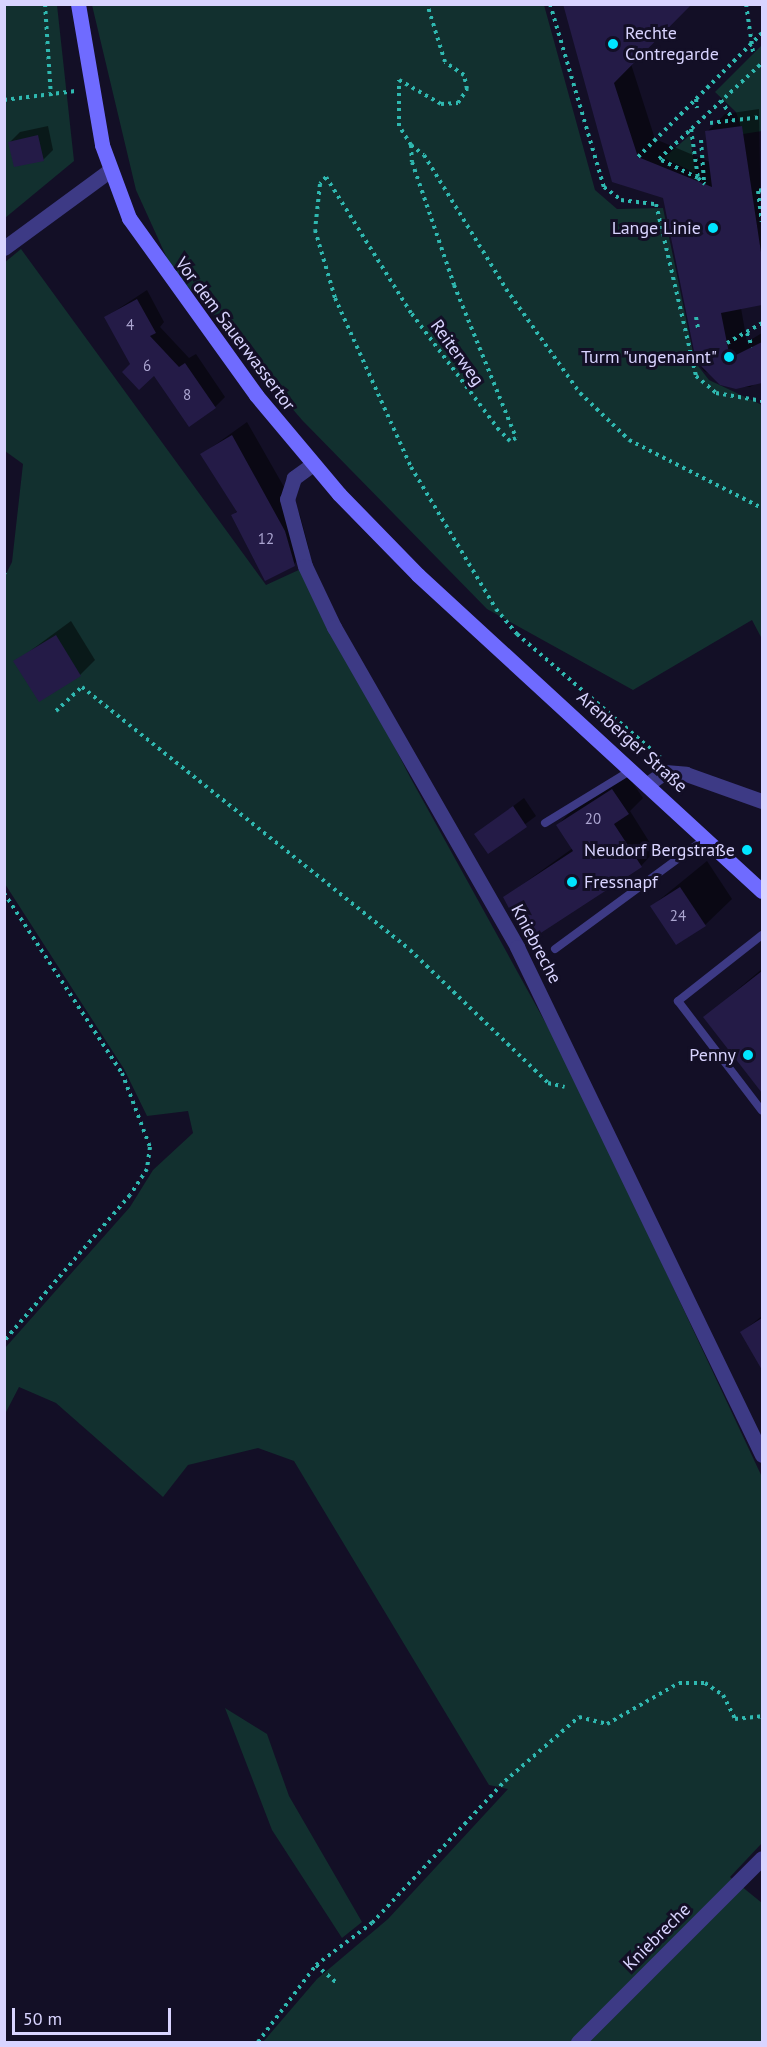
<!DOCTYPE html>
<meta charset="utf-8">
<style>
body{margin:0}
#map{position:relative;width:767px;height:2047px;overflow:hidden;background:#130f26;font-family:"PT Sans",sans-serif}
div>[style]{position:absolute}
.green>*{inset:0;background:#12302f}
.shadow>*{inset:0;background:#0007}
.building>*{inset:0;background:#241b47}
.path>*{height:4px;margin-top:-2px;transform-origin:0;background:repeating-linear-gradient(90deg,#2fb8b0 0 3px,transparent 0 7.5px)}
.service>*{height:8px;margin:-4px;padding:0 4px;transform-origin:4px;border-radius:4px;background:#3d3a85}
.minor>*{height:15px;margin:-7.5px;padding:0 7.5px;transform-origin:7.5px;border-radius:7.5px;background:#3d3a85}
.tertiary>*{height:15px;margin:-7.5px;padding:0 7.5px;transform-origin:7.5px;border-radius:7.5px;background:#3d3a85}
.secondary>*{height:15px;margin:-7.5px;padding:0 7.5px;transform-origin:7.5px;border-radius:7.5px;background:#6f6bff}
.dots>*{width:16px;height:16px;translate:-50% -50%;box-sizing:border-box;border:3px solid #130f26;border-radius:50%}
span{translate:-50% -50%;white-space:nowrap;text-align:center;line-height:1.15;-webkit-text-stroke:6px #130f26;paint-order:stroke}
.number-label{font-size:15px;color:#aca6d1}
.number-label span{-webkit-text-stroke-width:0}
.poi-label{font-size:18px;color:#d9d4ff}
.left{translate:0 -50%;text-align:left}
.right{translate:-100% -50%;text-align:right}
.street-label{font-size:18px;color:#d9d4ff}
.frame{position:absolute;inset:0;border:6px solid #d9d4ff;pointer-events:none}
.scale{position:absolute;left:12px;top:2008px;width:159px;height:27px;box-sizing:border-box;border:3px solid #d9d4ff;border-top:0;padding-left:8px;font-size:18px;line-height:21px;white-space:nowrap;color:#d9d4ff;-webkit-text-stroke:4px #130f26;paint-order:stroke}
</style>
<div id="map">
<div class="green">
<i style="clip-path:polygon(5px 5px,57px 5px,74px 161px,5px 218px)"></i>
<i style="clip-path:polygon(92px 5px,544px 5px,595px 190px,617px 209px,663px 208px,695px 362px,709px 380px,762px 405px,762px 639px,752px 620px,633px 690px,487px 609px,302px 420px,171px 267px,136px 190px)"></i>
<i style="clip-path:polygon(762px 45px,762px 131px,743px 134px,736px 112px,715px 92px)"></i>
<i style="clip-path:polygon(690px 135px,695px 173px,664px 158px)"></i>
<i style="clip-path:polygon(21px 249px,266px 585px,303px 568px,410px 777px,571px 1069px,762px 1477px,762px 1843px,730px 1877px,762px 1903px,762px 2042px,263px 2042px,317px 1979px,388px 1919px,508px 1789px,489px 1785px,294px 1461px,258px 1448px,188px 1465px,163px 1497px,56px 1403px,19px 1387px,5px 1414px,5px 1348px,130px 1207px,153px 1170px,193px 1133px,188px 1111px,147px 1116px,124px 1069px,5px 884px,4px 578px,12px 562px,23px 464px,5px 451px,4px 263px)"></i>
<i style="clip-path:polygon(225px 1708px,267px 1734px,289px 1796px,362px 1922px,342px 1938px,272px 1830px)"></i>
</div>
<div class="shadow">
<i style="clip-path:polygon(565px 4px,631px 64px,655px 139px,710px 162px,707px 132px,725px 114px,759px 109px,762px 304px,741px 308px,747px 342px,762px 333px,762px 380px,750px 387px,736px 387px,704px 371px,697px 361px,664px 197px,614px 181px)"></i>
<i style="clip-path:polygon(48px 126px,53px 150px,43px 160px,10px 142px,20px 132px)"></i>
<i style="clip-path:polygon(147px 290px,164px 322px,160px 327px,189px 358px,196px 354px,225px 397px,215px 407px,132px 364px,106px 317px)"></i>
<i style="clip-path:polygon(247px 422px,300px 515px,309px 549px,294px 564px,232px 516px,238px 510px,201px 455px)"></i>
<i style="clip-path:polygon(71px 621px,95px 660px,80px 675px,15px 662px)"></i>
<i style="clip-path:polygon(628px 776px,643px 798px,630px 811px,655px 851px,641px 866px,505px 897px,573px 848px,558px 825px,572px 810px)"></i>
<i style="clip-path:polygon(524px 798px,536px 816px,488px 852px,476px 834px)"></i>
<i style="clip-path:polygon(707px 861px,732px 899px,705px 925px,652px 906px)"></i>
<i style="clip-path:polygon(762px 969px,762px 1091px,705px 1017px)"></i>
<i style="clip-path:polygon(762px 1316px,762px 1367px,742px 1332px)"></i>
</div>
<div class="building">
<i style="clip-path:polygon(563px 4px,692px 4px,614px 83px,638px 157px,712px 187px,705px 131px,742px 126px,762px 259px,762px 305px,721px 313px,730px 358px,762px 342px,762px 383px,736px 389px,720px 385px,696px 361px,663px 198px,612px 182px)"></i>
<i style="clip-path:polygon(38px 135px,44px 161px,14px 167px,8px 142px)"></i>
<i style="clip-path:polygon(137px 299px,156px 333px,150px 336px,179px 367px,185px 363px,216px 408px,189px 427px,154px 376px,139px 390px,122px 372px,130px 364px,104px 317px)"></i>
<i style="clip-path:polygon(232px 435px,285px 531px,295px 566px,265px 581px,231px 515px,237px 512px,200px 454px)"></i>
<i style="clip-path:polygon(56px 635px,81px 676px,39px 702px,13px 661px)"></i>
<i style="clip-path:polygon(612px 789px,629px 814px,614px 824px,642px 867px,527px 942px,503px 897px,573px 851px,556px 825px)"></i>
<i style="clip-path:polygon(513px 806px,527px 827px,488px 854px,474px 834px)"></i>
<i style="clip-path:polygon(680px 887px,706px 926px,676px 945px,650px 906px)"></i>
<i style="clip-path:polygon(762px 971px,762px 1093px,703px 1017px)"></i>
<i style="clip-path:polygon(762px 1318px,762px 1370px,740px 1332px)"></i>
</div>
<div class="path">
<i style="left:45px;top:4px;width:92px;rotate:86.3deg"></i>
<i style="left:550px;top:4px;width:191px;rotate:73.6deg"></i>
<i style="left:604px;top:187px;width:21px;rotate:37deg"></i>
<i style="left:621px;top:200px;width:35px;rotate:7deg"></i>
<i style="left:656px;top:204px;width:177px;rotate:76.9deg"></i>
<i style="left:696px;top:376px;width:26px;rotate:40deg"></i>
<i style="left:716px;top:393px;width:47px;rotate:9.9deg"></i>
<i style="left:746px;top:4px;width:49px;rotate:81.7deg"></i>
<i style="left:696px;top:99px;width:9px;rotate:84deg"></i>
<i style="left:4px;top:100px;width:72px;rotate:-7.2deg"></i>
<i style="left:721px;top:100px;width:23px;rotate:59deg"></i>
<i style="left:710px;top:123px;width:52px;rotate:-6.6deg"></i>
<i style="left:691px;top:129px;width:49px;rotate:81.9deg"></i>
<i style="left:698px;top:178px;width:9px;rotate:41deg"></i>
<i style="left:701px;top:140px;width:42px;rotate:85.9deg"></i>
<i style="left:411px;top:145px;width:17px;rotate:87deg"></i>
<i style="left:412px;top:162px;width:130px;rotate:71.1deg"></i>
<i style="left:454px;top:285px;width:165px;rotate:67.9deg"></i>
<i style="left:516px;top:438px;width:7px;rotate:153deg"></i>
<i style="left:510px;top:441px;width:16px;rotate:-135deg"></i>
<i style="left:499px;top:430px;width:146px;rotate:-126.9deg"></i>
<i style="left:411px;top:313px;width:160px;rotate:-122deg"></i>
<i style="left:326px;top:177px;width:9px;rotate:131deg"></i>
<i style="left:320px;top:184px;width:46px;rotate:96.2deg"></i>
<i style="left:315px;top:230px;width:71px;rotate:73.6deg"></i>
<i style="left:335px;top:298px;width:185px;rotate:65.8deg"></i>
<i style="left:411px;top:467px;width:165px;rotate:59.1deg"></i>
<i style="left:496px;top:609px;width:33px;rotate:50deg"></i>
<i style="left:517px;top:634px;width:189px;rotate:40.7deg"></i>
<i style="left:411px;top:145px;width:16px;rotate:38deg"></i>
<i style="left:424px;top:155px;width:157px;rotate:58.5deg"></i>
<i style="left:506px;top:289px;width:128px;rotate:54.6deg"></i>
<i style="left:580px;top:393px;width:68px;rotate:43.8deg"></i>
<i style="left:629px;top:440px;width:149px;rotate:27.1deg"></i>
<i style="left:411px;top:145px;width:22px;rotate:-122deg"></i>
<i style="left:399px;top:126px;width:46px;rotate:-90deg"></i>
<i style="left:399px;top:80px;width:48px;rotate:29.7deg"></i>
<i style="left:441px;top:104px;width:17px;rotate:-3deg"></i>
<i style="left:458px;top:103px;width:17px;rotate:-57deg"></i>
<i style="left:467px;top:89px;width:14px;rotate:-102deg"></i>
<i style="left:464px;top:75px;width:23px;rotate:-146deg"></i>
<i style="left:445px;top:62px;width:61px;rotate:-107.2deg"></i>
<i style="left:638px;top:157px;width:175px;rotate:-45deg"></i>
<i style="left:698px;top:178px;width:43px;rotate:-154deg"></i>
<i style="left:659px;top:159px;width:141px;rotate:-43deg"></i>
<i style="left:762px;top:190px;width:4px;rotate:166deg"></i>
<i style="left:758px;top:191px;width:31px;rotate:83deg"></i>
<i style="left:696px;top:317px;width:11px;rotate:80deg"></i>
<i style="left:747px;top:333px;width:15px;rotate:70deg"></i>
<i style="left:727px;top:343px;width:40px;rotate:-29.7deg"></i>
<i style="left:4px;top:574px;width:2px;rotate:27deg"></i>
<i style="left:56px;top:711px;width:35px;rotate:-43deg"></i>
<i style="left:82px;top:687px;width:420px;rotate:38.7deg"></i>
<i style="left:410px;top:950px;width:192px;rotate:43.9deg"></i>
<i style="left:548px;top:1083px;width:17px;rotate:13deg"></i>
<i style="left:4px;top:893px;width:215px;rotate:56.8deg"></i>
<i style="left:122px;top:1073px;width:79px;rotate:69.3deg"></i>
<i style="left:150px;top:1147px;width:22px;rotate:98deg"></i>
<i style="left:147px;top:1169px;width:31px;rotate:123deg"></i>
<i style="left:130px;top:1195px;width:193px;rotate:130.8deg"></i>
<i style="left:316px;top:1965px;width:29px;rotate:41deg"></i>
<i style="left:258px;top:2042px;width:96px;rotate:-53deg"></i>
<i style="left:316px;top:1965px;width:70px;rotate:-36.9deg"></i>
<i style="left:372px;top:1923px;width:195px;rotate:-46.9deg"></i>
<i style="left:505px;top:1781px;width:98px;rotate:-40.9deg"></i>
<i style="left:579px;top:1717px;width:29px;rotate:14deg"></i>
<i style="left:607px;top:1724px;width:83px;rotate:-29.7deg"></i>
<i style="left:679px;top:1683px;width:26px"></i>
<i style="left:705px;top:1683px;width:22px;rotate:34deg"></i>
<i style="left:723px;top:1695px;width:27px;rotate:63deg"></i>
<i style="left:735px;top:1719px;width:27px;rotate:-6deg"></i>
</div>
<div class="service">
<i style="left:545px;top:823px;width:103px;rotate:-31.5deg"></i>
<i style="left:762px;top:935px;width:107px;rotate:141.8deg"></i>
<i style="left:678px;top:1001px;width:138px;rotate:52.6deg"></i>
<i style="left:555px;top:949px;width:187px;rotate:-36.3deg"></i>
</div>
<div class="minor">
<i style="left:313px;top:464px;width:24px;rotate:144deg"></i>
<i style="left:294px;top:478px;width:22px;rotate:108deg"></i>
<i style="left:287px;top:499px;width:69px;rotate:75deg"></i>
<i style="left:305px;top:566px;width:68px;rotate:64.6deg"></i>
<i style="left:334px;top:627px;width:369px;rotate:60.2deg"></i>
<i style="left:517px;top:947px;width:564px;rotate:64.25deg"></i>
<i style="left:649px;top:783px;width:19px;rotate:-35deg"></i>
<i style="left:665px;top:772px;width:21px;rotate:5deg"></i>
<i style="left:686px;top:774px;width:81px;rotate:19.6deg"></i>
<i style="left:578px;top:2042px;width:260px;rotate:-45deg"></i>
</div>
<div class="tertiary">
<i style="left:4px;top:248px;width:132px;rotate:-36.3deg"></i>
</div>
<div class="secondary">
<i style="left:78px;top:4px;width:143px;rotate:80.3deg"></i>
<i style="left:102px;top:145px;width:78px;rotate:69.7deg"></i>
<i style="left:129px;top:218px;width:218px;rotate:54.3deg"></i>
<i style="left:256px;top:395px;width:129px;rotate:50deg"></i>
<i style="left:339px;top:494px;width:113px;rotate:45.7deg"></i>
<i style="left:418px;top:575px;width:467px;rotate:42.6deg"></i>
</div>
<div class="dots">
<i style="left:613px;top:44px;background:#00e5ff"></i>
<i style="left:713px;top:228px;background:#00e5ff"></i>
<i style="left:729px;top:357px;background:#00e5ff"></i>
<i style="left:747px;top:850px;background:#00e5ff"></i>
<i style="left:572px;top:882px;background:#00e5ff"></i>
<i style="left:748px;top:1055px;background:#00e5ff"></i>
</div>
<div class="number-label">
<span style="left:130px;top:325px">4</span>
<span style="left:147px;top:366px">6</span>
<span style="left:187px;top:395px">8</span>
<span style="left:266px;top:539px">12</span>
<span style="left:593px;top:819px">20</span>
<span style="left:678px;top:916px">24</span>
</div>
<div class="poi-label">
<span class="left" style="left:625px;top:44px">Rechte<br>Contregarde</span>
<span class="right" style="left:701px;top:228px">Lange Linie</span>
<span class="right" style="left:717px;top:357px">Turm "ungenannt"</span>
<span class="right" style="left:735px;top:850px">Neudorf Bergstraße</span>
<span class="left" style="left:584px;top:882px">Fressnapf</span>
<span class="right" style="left:736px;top:1055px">Penny</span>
</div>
<div class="street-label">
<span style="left:235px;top:334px;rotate:53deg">Vor dem Sauerwassertor</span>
<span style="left:457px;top:353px;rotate:54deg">Reiterweg</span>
<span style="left:632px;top:742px;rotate:42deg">Arenberger Straße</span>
<span style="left:536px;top:944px;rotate:62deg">Kniebreche</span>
<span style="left:657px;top:1937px;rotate:-45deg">Kniebreche</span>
</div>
<div class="frame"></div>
<div class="scale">50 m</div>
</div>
